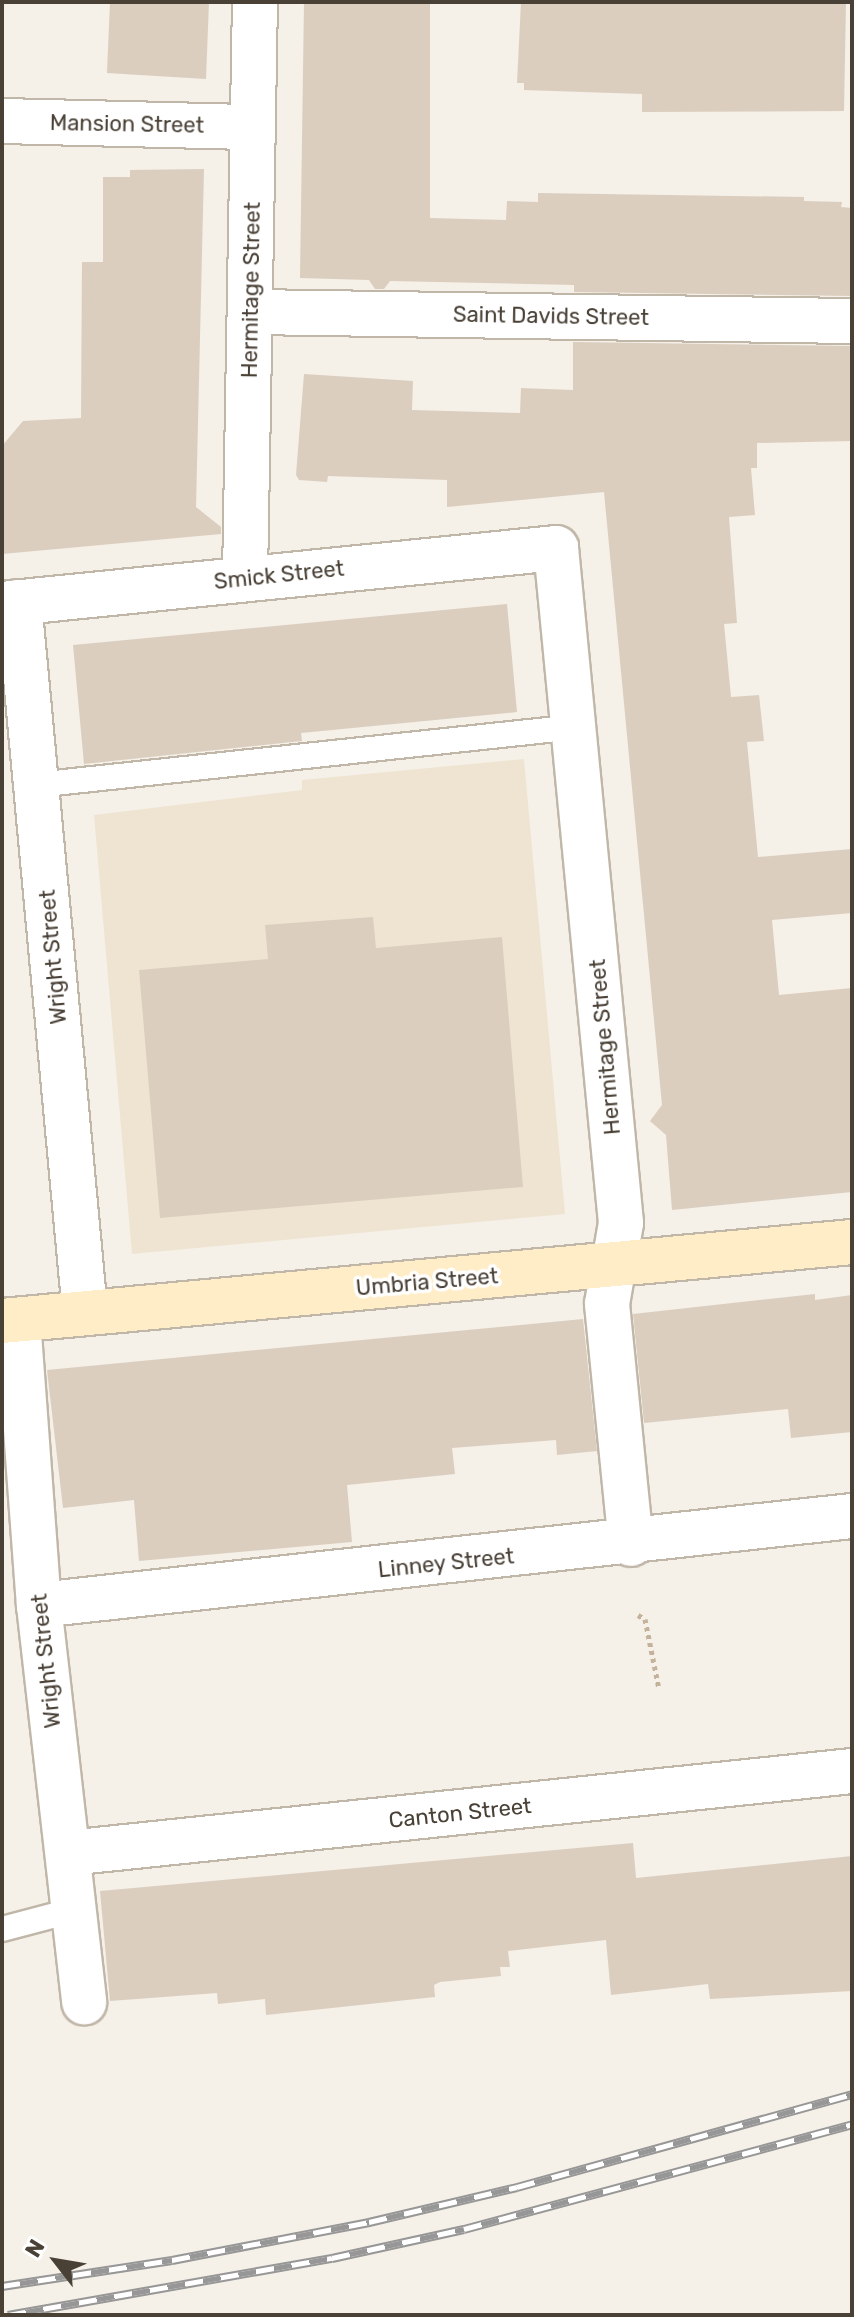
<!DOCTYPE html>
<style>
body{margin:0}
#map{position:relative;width:854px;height:2317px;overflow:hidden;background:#f5f0e8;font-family:Rubik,sans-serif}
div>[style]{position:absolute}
.education>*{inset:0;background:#efe4d1}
.building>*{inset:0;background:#dbcebf}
.path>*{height:5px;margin-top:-2.5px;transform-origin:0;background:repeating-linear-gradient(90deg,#c4b29a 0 4px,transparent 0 8px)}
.roads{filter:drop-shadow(2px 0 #c1b7a9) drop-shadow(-2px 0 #c1b7a9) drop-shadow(0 2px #c1b7a9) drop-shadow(0 -2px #c1b7a9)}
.service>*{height:24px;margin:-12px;padding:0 12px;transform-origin:12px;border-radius:12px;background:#fff}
.minor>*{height:44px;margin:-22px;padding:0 22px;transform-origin:22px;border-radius:22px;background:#fff}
.secondary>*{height:44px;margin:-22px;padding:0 22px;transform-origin:22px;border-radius:22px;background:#ffedc8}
.rail>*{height:9px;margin-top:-4.5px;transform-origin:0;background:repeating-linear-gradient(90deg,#fff 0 18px,#979797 0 36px);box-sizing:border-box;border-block:2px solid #979797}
span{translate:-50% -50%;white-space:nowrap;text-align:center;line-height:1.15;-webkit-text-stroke:7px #fff;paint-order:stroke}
.street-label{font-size:22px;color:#494036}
.frame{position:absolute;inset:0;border:4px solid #494036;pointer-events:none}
.north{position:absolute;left:16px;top:2221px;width:80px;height:80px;-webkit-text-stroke:6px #fff;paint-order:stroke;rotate:301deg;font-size:22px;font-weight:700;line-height:32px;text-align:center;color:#494036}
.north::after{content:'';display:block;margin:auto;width:28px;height:36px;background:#494036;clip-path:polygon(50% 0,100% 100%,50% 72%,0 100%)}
</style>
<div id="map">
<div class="education">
<i style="clip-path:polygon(524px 759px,565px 1214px,132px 1254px,94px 815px,302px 790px,302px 780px)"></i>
</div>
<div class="building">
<i style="clip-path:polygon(110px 2px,209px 2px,206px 79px,107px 73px)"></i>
<i style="clip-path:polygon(304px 2px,430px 2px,430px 218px,506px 220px,507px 201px,538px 202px,538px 193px,804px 197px,804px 201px,842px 202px,841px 207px,852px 208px,852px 296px,574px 292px,574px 285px,390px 281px,384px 289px,375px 289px,369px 280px,300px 278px)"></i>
<i style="clip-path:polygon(521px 2px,846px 2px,844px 111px,642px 112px,642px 94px,524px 90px,524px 83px,517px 83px)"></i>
<i style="clip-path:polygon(204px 169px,196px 507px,221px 527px,221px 534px,2px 554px,2px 446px,23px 421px,81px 418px,82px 262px,103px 262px,103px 177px,130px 177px,130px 170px)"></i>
<i style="clip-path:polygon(573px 342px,852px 346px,852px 441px,757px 443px,757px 468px,751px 468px,755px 515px,729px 517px,737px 623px,724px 624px,731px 697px,759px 695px,764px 741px,747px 742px,758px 857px,852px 849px,852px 913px,772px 920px,779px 995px,852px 988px,852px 1192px,672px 1210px,666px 1135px,650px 1121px,662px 1105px,604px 492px,447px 507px,447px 480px,328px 476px,327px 482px,299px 480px,296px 475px,304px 374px,413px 381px,412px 410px,520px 413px,521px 388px,573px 390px)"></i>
<i style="clip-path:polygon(507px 604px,517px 712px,301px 733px,302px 741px,84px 764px,73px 645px)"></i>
<i style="clip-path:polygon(373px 917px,376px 948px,502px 937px,523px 1187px,160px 1218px,139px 970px,268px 959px,265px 925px)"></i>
<i style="clip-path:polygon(815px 1294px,815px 1300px,852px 1295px,852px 1432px,791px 1438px,788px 1409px,644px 1423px,633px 1314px)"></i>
<i style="clip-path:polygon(583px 1319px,597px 1451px,557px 1455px,556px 1440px,452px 1448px,455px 1474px,347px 1485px,352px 1542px,139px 1561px,134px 1500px,63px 1508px,47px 1370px)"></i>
<i style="clip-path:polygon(633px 1843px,636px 1878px,852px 1856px,852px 1991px,710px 1999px,708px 1984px,611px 1995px,606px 1940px,508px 1951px,510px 1967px,500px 1967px,501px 1976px,440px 1982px,434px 1985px,435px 1997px,266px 2015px,265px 1999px,218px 2004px,217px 1993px,110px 2001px,100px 1891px)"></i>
</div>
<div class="path">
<i style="left:638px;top:1615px;width:8px;rotate:30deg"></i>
<i style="left:645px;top:1619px;width:71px;rotate:78.7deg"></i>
</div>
<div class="roads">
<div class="service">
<i style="left:36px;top:785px;width:542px;rotate:-6.14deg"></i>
<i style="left:2px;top:1929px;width:74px;rotate:-14.8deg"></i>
</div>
<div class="minor">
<i style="left:2px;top:121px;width:251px;rotate:1.4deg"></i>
<i style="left:251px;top:312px;width:601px;rotate:0.86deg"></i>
<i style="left:245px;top:578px;width:576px;rotate:-89.01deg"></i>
<i style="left:19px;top:602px;width:713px;rotate:84.69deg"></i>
<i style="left:2px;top:604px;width:557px;rotate:-5.77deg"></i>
<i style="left:556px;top:548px;width:678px;rotate:84.5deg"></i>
<i style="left:621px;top:1223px;width:82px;rotate:99.8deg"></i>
<i style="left:607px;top:1304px;width:241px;rotate:84.3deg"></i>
<i style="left:18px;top:1320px;width:286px;rotate:85.8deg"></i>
<i style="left:39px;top:1605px;width:400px;rotate:83.5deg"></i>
<i style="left:39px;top:1605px;width:818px;rotate:-6.25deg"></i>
<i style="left:68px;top:1853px;width:788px;rotate:-5.97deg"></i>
</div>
<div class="secondary">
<i style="left:2px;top:1321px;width:854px;rotate:-5.31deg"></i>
</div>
</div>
<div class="rail">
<i style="left:2px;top:2286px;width:172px;rotate:-8.7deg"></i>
<i style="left:172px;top:2260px;width:201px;rotate:-10.9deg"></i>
<i style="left:369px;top:2222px;width:152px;rotate:-13.3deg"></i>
<i style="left:517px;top:2187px;width:348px;rotate:-15.5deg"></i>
<i style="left:8px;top:2315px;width:329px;rotate:-10deg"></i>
<i style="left:332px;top:2258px;width:135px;rotate:-12.4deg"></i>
<i style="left:464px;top:2229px;width:402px;rotate:-15.1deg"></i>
</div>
<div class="street-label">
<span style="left:127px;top:124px;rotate:1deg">Mansion Street</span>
<span style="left:251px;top:290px;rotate:-89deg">Hermitage Street</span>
<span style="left:551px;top:316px;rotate:1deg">Saint Davids Street</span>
<span style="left:279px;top:575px;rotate:-6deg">Smick Street</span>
<span style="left:53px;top:957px;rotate:-95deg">Wright Street</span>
<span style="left:605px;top:1047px;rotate:-95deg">Hermitage Street</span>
<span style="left:427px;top:1282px;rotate:-5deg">Umbria Street</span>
<span style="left:446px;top:1563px;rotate:-6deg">Linney Street</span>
<span style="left:46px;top:1661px;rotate:-96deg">Wright Street</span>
<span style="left:460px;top:1813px;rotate:-6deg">Canton Street</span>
</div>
<div class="frame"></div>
<div class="north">N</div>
</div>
